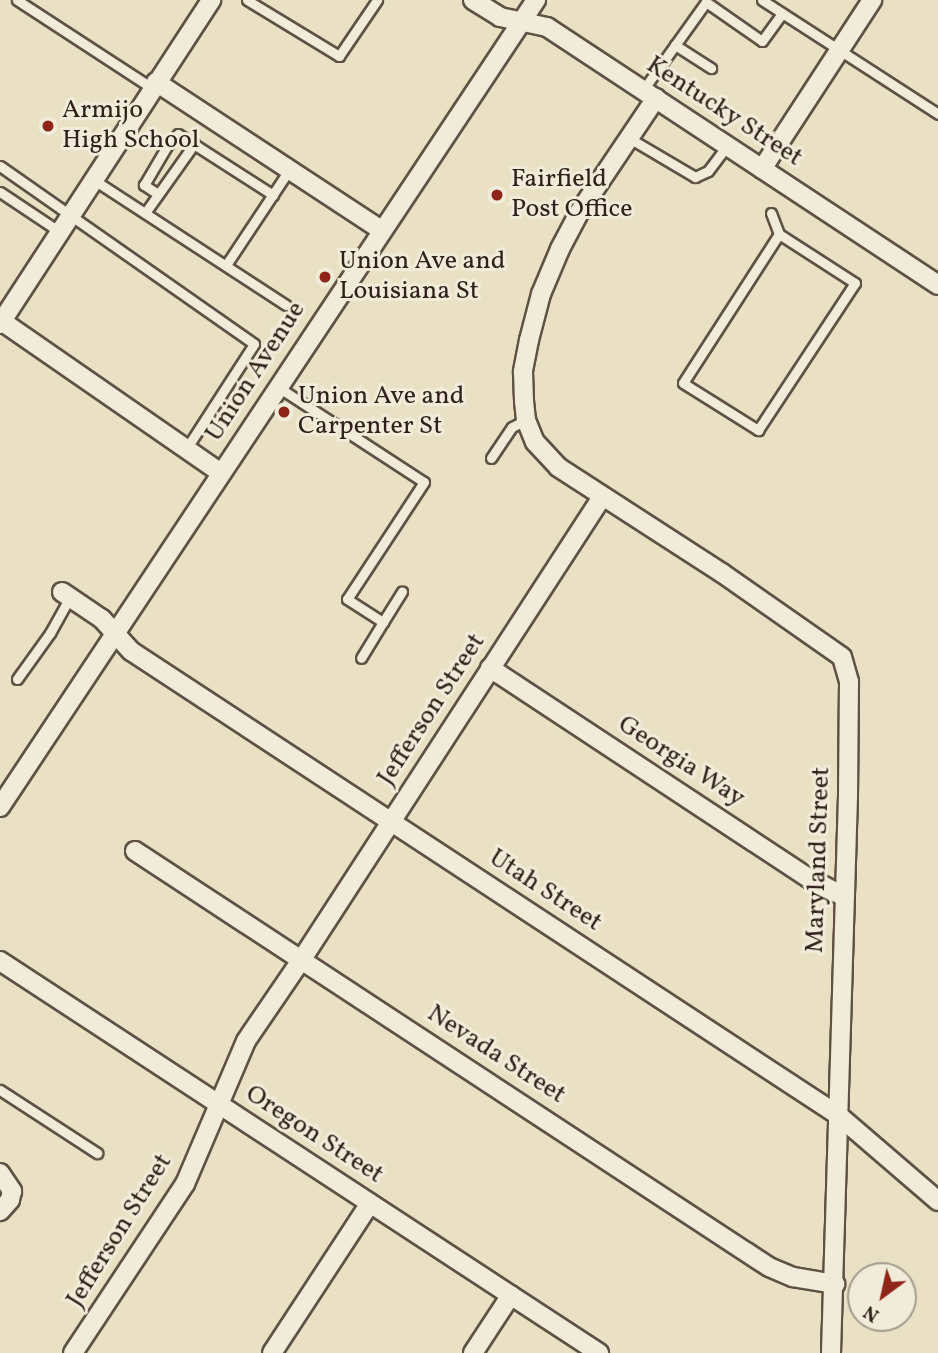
<!DOCTYPE html>
<style>
body{margin:0}
#map{position:relative;width:938px;height:1353px;overflow:hidden;background:#eae1c5;font-family:Vollkorn,serif}
div>[style]{position:absolute}
.roads{filter:drop-shadow(2px 0 #5e5245) drop-shadow(-2px 0 #5e5245) drop-shadow(0 2px #5e5245) drop-shadow(0 -2px #5e5245)}
.service>*{height:9px;margin:-4.5px;padding:0 4.5px;transform-origin:4.5px;border-radius:4.5px;background:#f1ecd9}
.minor>*{height:18px;margin:-9px;padding:0 9px;transform-origin:9px;border-radius:9px;background:#f1ecd9}
.dots>*{width:19px;height:19px;translate:-50% -50%;box-sizing:border-box;border:4px solid #f1ecd9;border-radius:50%}
span{translate:-50% -50%;white-space:nowrap;text-align:center;line-height:1.15;-webkit-text-stroke:6px #f1ecd9;paint-order:stroke}
.poi-label{font-size:26px;color:#30221a}
.left{translate:0 -50%;text-align:left}
.street-label{font-size:26px;color:#30221a}
.north{position:absolute;left:847px;top:1262px;width:70px;height:70px;box-sizing:border-box;background:#f1ecd9;border:2px solid #a49b8d;border-radius:50%;rotate:213deg;font-size:19px;font-weight:700;line-height:28px;text-align:center;color:#30221a}
.north::after{content:'';display:block;margin:auto;width:24px;height:32px;background:#8f2418;clip-path:polygon(50% 0,100% 100%,50% 72%,0 100%)}
</style>
<div id="map">
<div class="roads">
<div class="service">
<i style="left:17px;top:0;width:161px;rotate:33.1deg"></i>
<i style="left:247px;top:0;width:108px;rotate:31.3deg"></i>
<i style="left:339px;top:56px;width:68px;rotate:-55.8deg"></i>
<i style="left:762px;top:0;width:210px;rotate:32.9deg"></i>
<i style="left:675px;top:45px;width:43px;rotate:32.6deg"></i>
<i style="left:643px;top:90px;width:108px;rotate:-54.4deg"></i>
<i style="left:706px;top:2px;width:68px;rotate:34.9deg"></i>
<i style="left:762px;top:41px;width:34px;rotate:-54deg"></i>
<i style="left:629px;top:138px;width:77px;rotate:30.6deg"></i>
<i style="left:695px;top:177px;width:14px;rotate:-25deg"></i>
<i style="left:708px;top:171px;width:31px;rotate:-53deg"></i>
<i style="left:0;top:166px;width:310px;rotate:35deg"></i>
<i style="left:254px;top:344px;width:125px;rotate:122.9deg"></i>
<i style="left:94px;top:180px;width:229px;rotate:33.1deg"></i>
<i style="left:0;top:192px;width:72px;rotate:33.7deg"></i>
<i style="left:158px;top:194px;width:17px;rotate:-147deg"></i>
<i style="left:144px;top:185px;width:45px;rotate:-59.5deg"></i>
<i style="left:167px;top:146px;width:16px;rotate:-47deg"></i>
<i style="left:178px;top:134px;width:113px;rotate:32.7deg"></i>
<i style="left:145px;top:213px;width:85px;rotate:-54.6deg"></i>
<i style="left:771px;top:213px;width:22px;rotate:69deg"></i>
<i style="left:779px;top:234px;width:177px;rotate:122.8deg"></i>
<i style="left:683px;top:383px;width:89px;rotate:32.1deg"></i>
<i style="left:758px;top:430px;width:176px;rotate:-56.6deg"></i>
<i style="left:855px;top:283px;width:90px;rotate:-147.2deg"></i>
<i style="left:226px;top:265px;width:114px;rotate:-56.4deg"></i>
<i style="left:278px;top:387px;width:174px;rotate:33.1deg"></i>
<i style="left:424px;top:482px;width:140px;rotate:123.3deg"></i>
<i style="left:347px;top:599px;width:43px;rotate:32.6deg"></i>
<i style="left:383px;top:622px;width:42px;rotate:121.4deg"></i>
<i style="left:491px;top:458px;width:37px;rotate:-56deg"></i>
<i style="left:512px;top:427px;width:16px;rotate:-27deg"></i>
<i style="left:383px;top:622px;width:36px;rotate:-58deg"></i>
<i style="left:17px;top:679px;width:57px;rotate:-54.3deg"></i>
<i style="left:50px;top:633px;width:41px;rotate:-60.9deg"></i>
<i style="left:0;top:1090px;width:116px;rotate:33deg"></i>
</div>
<div class="minor">
<i style="left:473px;top:0;width:32px;rotate:32deg"></i>
<i style="left:500px;top:17px;width:48px;rotate:12deg"></i>
<i style="left:547px;top:27px;width:468px;rotate:33.4deg"></i>
<i style="left:156px;top:82px;width:269px;rotate:33.3deg"></i>
<i style="left:656px;top:98px;width:136px;rotate:123.9deg"></i>
<i style="left:580px;top:211px;width:43px;rotate:117.8deg"></i>
<i style="left:560px;top:249px;width:49px;rotate:112.9deg"></i>
<i style="left:541px;top:294px;width:48px;rotate:104.6deg"></i>
<i style="left:529px;top:340px;width:33px;rotate:101deg"></i>
<i style="left:523px;top:372px;width:29px;rotate:88deg"></i>
<i style="left:524px;top:401px;width:19px;rotate:84deg"></i>
<i style="left:526px;top:420px;width:24px;rotate:68deg"></i>
<i style="left:535px;top:442px;width:34px;rotate:47deg"></i>
<i style="left:558px;top:467px;width:195px;rotate:32.9deg"></i>
<i style="left:722px;top:573px;width:146px;rotate:35deg"></i>
<i style="left:842px;top:657px;width:26px;rotate:74deg"></i>
<i style="left:849px;top:682px;width:114px;rotate:90.5deg"></i>
<i style="left:848px;top:796px;width:557px;rotate:91.75deg"></i>
<i style="left:762px;top:169px;width:202px;rotate:-56.9deg"></i>
<i style="left:0;top:320px;width:269px;rotate:34.7deg"></i>
<i style="left:0;top:324px;width:387px;rotate:-56.9deg"></i>
<i style="left:62px;top:592px;width:48px;rotate:34deg"></i>
<i style="left:102px;top:619px;width:43px;rotate:47.8deg"></i>
<i style="left:131px;top:651px;width:846px;rotate:33.28deg"></i>
<i style="left:838px;top:1115px;width:132px;rotate:40.7deg"></i>
<i style="left:490px;top:668px;width:382px;rotate:33.4deg"></i>
<i style="left:809px;top:878px;width:40px;rotate:28deg"></i>
<i style="left:0;top:807px;width:969px;rotate:-56.41deg"></i>
<i style="left:135px;top:851px;width:758px;rotate:33.27deg"></i>
<i style="left:769px;top:1267px;width:26px;rotate:23deg"></i>
<i style="left:793px;top:1277px;width:43px;rotate:9.5deg"></i>
<i style="left:0;top:961px;width:716px;rotate:33.2deg"></i>
<i style="left:0;top:1173px;width:22px;rotate:56deg"></i>
<i style="left:12px;top:1191px;width:9px;rotate:103deg"></i>
<i style="left:10px;top:1200px;width:15px;rotate:132deg"></i>
<i style="left:73px;top:1353px;width:203px;rotate:-56.5deg"></i>
<i style="left:185px;top:1184px;width:155px;rotate:-66.9deg"></i>
<i style="left:246px;top:1041px;width:99px;rotate:-55.7deg"></i>
<i style="left:302px;top:959px;width:551px;rotate:-57deg"></i>
<i style="left:272px;top:1353px;width:179px;rotate:-56.8deg"></i>
<i style="left:473px;top:1353px;width:69px;rotate:-56.8deg"></i>
</div>
</div>
<div class="dots">
<i style="left:48px;top:126px;background:#8f2418"></i>
<i style="left:497px;top:195px;background:#8f2418"></i>
<i style="left:325px;top:277px;background:#8f2418"></i>
<i style="left:284px;top:412px;background:#8f2418"></i>
</div>
<div class="poi-label">
<span class="left" style="left:62px;top:126px">Armijo<br>High School</span>
<span class="left" style="left:511px;top:195px">Fairfield<br>Post Office</span>
<span class="left" style="left:339px;top:277px">Union Ave and<br>Louisiana St</span>
<span class="left" style="left:298px;top:412px">Union Ave and<br>Carpenter St</span>
</div>
<div class="street-label">
<span style="left:724px;top:112px;rotate:33deg">Kentucky Street</span>
<span style="left:256px;top:372px;rotate:-57deg">Union Avenue</span>
<span style="left:432px;top:710px;rotate:-57deg">Jefferson Street</span>
<span style="left:681px;top:762px;rotate:33deg">Georgia Way</span>
<span style="left:819px;top:860px;rotate:-88deg">Maryland Street</span>
<span style="left:545px;top:891px;rotate:33deg">Utah Street</span>
<span style="left:496px;top:1055px;rotate:33deg">Nevada Street</span>
<span style="left:314px;top:1135px;rotate:33deg">Oregon Street</span>
<span style="left:120px;top:1231px;rotate:-58deg">Jefferson Street</span>
</div>
<div class="north">N</div>
</div>
